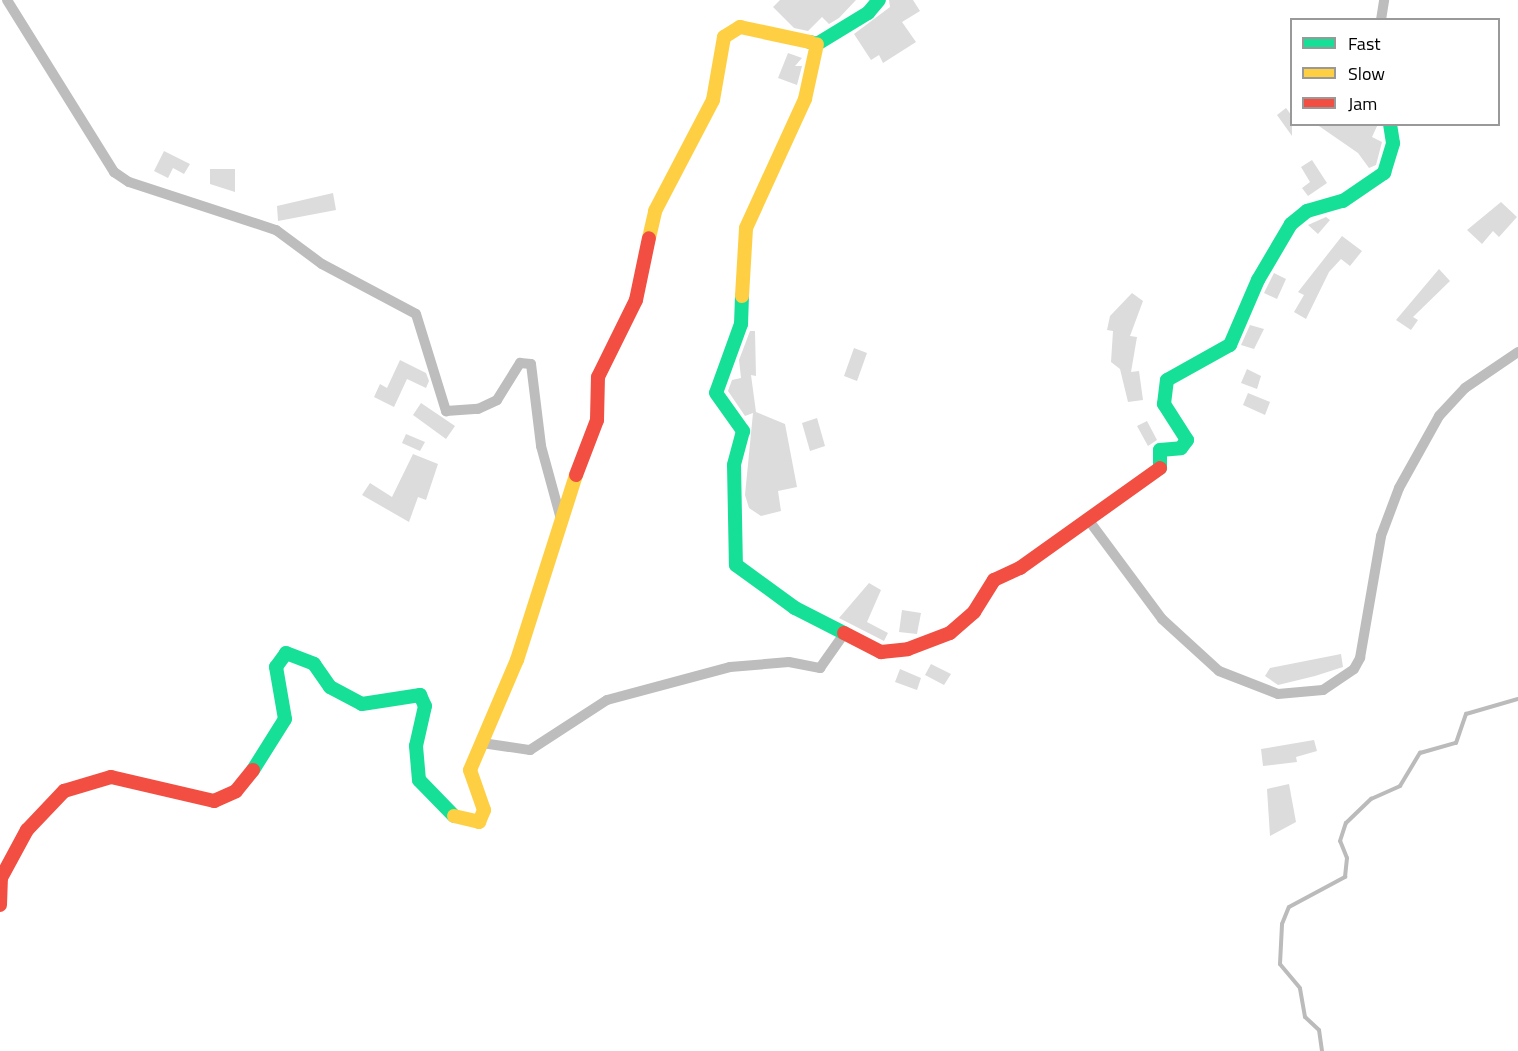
<!DOCTYPE html>
<style>
body{margin:0}
#map{position:relative;width:1518px;height:1051px;overflow:hidden;background:#fff;font-family:"Titillium Web",sans-serif}
div>[style]{position:absolute}
.stream>*{height:4px;margin:-2px;padding:0 2px;transform-origin:2px;border-radius:2px;background:#bbb}
.building>*{inset:0;background:#dcdcdc}
.street>*{height:10px;margin:-5px;padding:0 5px;transform-origin:5px;border-radius:5px;background:#bdbdbd}
.fast>*{height:14px;margin:-7px;padding:0 7px;transform-origin:7px;border-radius:7px;background:#16e098}
.slow>*{height:14px;margin:-7px;padding:0 7px;transform-origin:7px;border-radius:7px;background:#ffcf43}
.jam>*{height:14px;margin:-7px;padding:0 7px;transform-origin:7px;border-radius:7px;background:#f24e42}
span{translate:-50% -50%;white-space:nowrap;text-align:center;line-height:1.15;-webkit-text-stroke:4.5px #fff;paint-order:stroke}
.legend{position:absolute;left:1290px;top:18px;width:210px;height:108px;box-sizing:border-box;background:#fff;border:2px solid #999;margin:0;padding:8px 10px;list-style:none;font-size:18px;color:#000}
.legend li{display:flex;align-items:center;gap:12px;height:30px}
.legend b{width:30px;border:2px solid #999}
</style>
<div id="map">
<div class="stream">
<i style="left:1322px;top:1051px;width:21px;rotate:-98deg"></i>
<i style="left:1319px;top:1030px;width:19px;rotate:-137deg"></i>
<i style="left:1305px;top:1017px;width:29px;rotate:-100deg"></i>
<i style="left:1300px;top:988px;width:31px;rotate:-130deg"></i>
<i style="left:1280px;top:964px;width:40px;rotate:-87.1deg"></i>
<i style="left:1282px;top:924px;width:18px;rotate:-68deg"></i>
<i style="left:1289px;top:907px;width:64px;rotate:-28.2deg"></i>
<i style="left:1345px;top:877px;width:19px;rotate:-84deg"></i>
<i style="left:1347px;top:858px;width:18px;rotate:-112deg"></i>
<i style="left:1340px;top:841px;width:19px;rotate:-72deg"></i>
<i style="left:1346px;top:823px;width:35px;rotate:-44deg"></i>
<i style="left:1371px;top:799px;width:32px;rotate:-24deg"></i>
<i style="left:1400px;top:786px;width:39px;rotate:-59deg"></i>
<i style="left:1420px;top:753px;width:37px;rotate:-16deg"></i>
<i style="left:1456px;top:743px;width:31px;rotate:-71deg"></i>
<i style="left:1466px;top:714px;width:54px;rotate:-16.1deg"></i>
</div>
<div class="building">
<i style="clip-path:polygon(780px 0,856px 0,839px 18px,829px 24px,822px 17px,808px 31px,794px 28px,773px 7px)"></i>
<i style="clip-path:polygon(889px 0,913px 0,920px 11px,902px 22px,916px 42px,883px 63px,879px 55px,871px 60px,854px 34px,890px 7px)"></i>
<i style="clip-path:polygon(788px 53px,802px 58px,795px 66px,802px 66px,797px 85px,778px 78px)"></i>
<i style="clip-path:polygon(1286px 108px,1292px 116px,1292px 136px,1277px 115px)"></i>
<i style="clip-path:polygon(1316px 124px,1378px 124px,1372px 137px,1382px 142px,1376px 165px,1369px 168px,1358px 153px)"></i>
<i style="clip-path:polygon(164px 151px,190px 164px,184px 174px,173px 168px,168px 178px,154px 171px)"></i>
<i style="clip-path:polygon(1312px 160px,1327px 183px,1308px 196px,1302px 188px,1310px 182px,1301px 167px)"></i>
<i style="clip-path:polygon(210px 169px,235px 169px,235px 192px,210px 184px)"></i>
<i style="clip-path:polygon(333px 193px,336px 210px,278px 221px,277px 206px)"></i>
<i style="clip-path:polygon(1501px 202px,1517px 217px,1499px 237px,1493px 231px,1482px 244px,1467px 230px)"></i>
<i style="clip-path:polygon(1326px 217px,1330px 220px,1318px 234px,1308px 225px)"></i>
<i style="clip-path:polygon(1342px 236px,1362px 251px,1350px 266px,1341px 259px,1329px 272px,1306px 319px,1294px 312px,1304px 295px,1298px 292px)"></i>
<i style="clip-path:polygon(1439px 269px,1450px 281px,1413px 317px,1418px 320px,1411px 330px,1396px 320px)"></i>
<i style="clip-path:polygon(1274px 273px,1286px 279px,1277px 299px,1264px 293px)"></i>
<i style="clip-path:polygon(1132px 293px,1143px 301px,1130px 336px,1137px 337px,1131px 372px,1139px 371px,1143px 400px,1128px 402px,1120px 369px,1111px 362px,1113px 331px,1107px 330px,1110px 316px)"></i>
<i style="clip-path:polygon(1250px 325px,1264px 329px,1254px 349px,1241px 345px)"></i>
<i style="clip-path:polygon(750px 331px,755px 331px,756px 376px,751px 375px,756px 412px,785px 424px,797px 487px,778px 491px,781px 511px,761px 516px,749px 508px,745px 495px,753px 413px,745px 416px,728px 391px,732px 380px,741px 378px,739px 360px)"></i>
<i style="clip-path:polygon(854px 348px,867px 353px,857px 381px,844px 376px)"></i>
<i style="clip-path:polygon(400px 360px,426px 373px,429px 381px,426px 388px,407px 379px,394px 407px,374px 397px,380px 384px,387px 388px)"></i>
<i style="clip-path:polygon(1247px 369px,1261px 376px,1257px 389px,1241px 383px)"></i>
<i style="clip-path:polygon(1248px 393px,1270px 402px,1265px 415px,1243px 405px)"></i>
<i style="clip-path:polygon(421px 403px,455px 426px,446px 439px,413px 415px)"></i>
<i style="clip-path:polygon(817px 418px,825px 446px,810px 451px,802px 423px)"></i>
<i style="clip-path:polygon(1147px 421px,1157px 440px,1148px 446px,1137px 426px)"></i>
<i style="clip-path:polygon(406px 434px,425px 442px,420px 451px,402px 443px)"></i>
<i style="clip-path:polygon(413px 454px,438px 464px,426px 500px,418px 497px,409px 522px,362px 495px,370px 483px,392px 497px)"></i>
<i style="clip-path:polygon(869px 583px,881px 590px,867px 622px,888px 633px,884px 641px,839px 618px)"></i>
<i style="clip-path:polygon(902px 610px,921px 613px,917px 634px,899px 632px)"></i>
<i style="clip-path:polygon(1341px 654px,1343px 667px,1315px 676px,1278px 685px,1265px 676px,1270px 668px)"></i>
<i style="clip-path:polygon(931px 664px,951px 674px,944px 685px,925px 675px)"></i>
<i style="clip-path:polygon(900px 669px,921px 678px,917px 690px,895px 682px)"></i>
<i style="clip-path:polygon(1314px 740px,1317px 751px,1296px 757px,1297px 762px,1263px 766px,1261px 749px)"></i>
<i style="clip-path:polygon(1289px 784px,1296px 822px,1270px 836px,1267px 789px)"></i>
</div>
<div class="street">
<i style="left:7px;top:0;width:203px;rotate:58.1deg"></i>
<i style="left:114px;top:172px;width:18px;rotate:34deg"></i>
<i style="left:129px;top:182px;width:155px;rotate:18.1deg"></i>
<i style="left:276px;top:230px;width:57px;rotate:36.5deg"></i>
<i style="left:322px;top:264px;width:106px;rotate:28deg"></i>
<i style="left:416px;top:314px;width:102px;rotate:72.8deg"></i>
<i style="left:446px;top:411px;width:32px;rotate:-4deg"></i>
<i style="left:478px;top:409px;width:21px;rotate:-25deg"></i>
<i style="left:497px;top:400px;width:44px;rotate:-58.1deg"></i>
<i style="left:520px;top:363px;width:11px;rotate:5deg"></i>
<i style="left:531px;top:364px;width:83px;rotate:83deg"></i>
<i style="left:541px;top:446px;width:76px;rotate:74.7deg"></i>
<i style="left:1381px;top:20px;width:20px;rotate:-81deg"></i>
<i style="left:1090px;top:522px;width:121px;rotate:53.4deg"></i>
<i style="left:1162px;top:619px;width:77px;rotate:42.4deg"></i>
<i style="left:1219px;top:671px;width:63px;rotate:21.3deg"></i>
<i style="left:1278px;top:694px;width:45px;rotate:-5.1deg"></i>
<i style="left:1323px;top:690px;width:37px;rotate:-34deg"></i>
<i style="left:1354px;top:669px;width:13px;rotate:-61deg"></i>
<i style="left:1360px;top:658px;width:124px;rotate:-80.2deg"></i>
<i style="left:1381px;top:536px;width:51px;rotate:-69.4deg"></i>
<i style="left:1399px;top:488px;width:82px;rotate:-60.9deg"></i>
<i style="left:1439px;top:416px;width:38px;rotate:-47deg"></i>
<i style="left:1465px;top:388px;width:64px;rotate:-34.2deg"></i>
<i style="left:482px;top:743px;width:49px;rotate:8.3deg"></i>
<i style="left:530px;top:750px;width:92px;rotate:-33deg"></i>
<i style="left:607px;top:700px;width:127px;rotate:-15deg"></i>
<i style="left:730px;top:667px;width:59px;rotate:-4.8deg"></i>
<i style="left:789px;top:662px;width:32px;rotate:11deg"></i>
<i style="left:820px;top:668px;width:42px;rotate:-54.8deg"></i>
</div>
<div class="fast">
<i style="left:810px;top:42px;width:7px;rotate:16deg"></i>
<i style="left:817px;top:44px;width:60px;rotate:-31.3deg"></i>
<i style="left:868px;top:13px;width:17px;rotate:-50deg"></i>
<i style="left:742px;top:296px;width:28px;rotate:92deg"></i>
<i style="left:741px;top:324px;width:73px;rotate:109.9deg"></i>
<i style="left:716px;top:393px;width:47px;rotate:54.6deg"></i>
<i style="left:743px;top:431px;width:35px;rotate:105deg"></i>
<i style="left:734px;top:465px;width:100px;rotate:88.9deg"></i>
<i style="left:736px;top:565px;width:73px;rotate:36.1deg"></i>
<i style="left:795px;top:608px;width:55px;rotate:27deg"></i>
<i style="left:1160px;top:468px;width:18px;rotate:-90deg"></i>
<i style="left:1160px;top:450px;width:21px;rotate:-5deg"></i>
<i style="left:1181px;top:448px;width:10px;rotate:-53deg"></i>
<i style="left:1187px;top:440px;width:43px;rotate:-122.6deg"></i>
<i style="left:1164px;top:404px;width:24px;rotate:-83deg"></i>
<i style="left:1167px;top:380px;width:72px;rotate:-29.1deg"></i>
<i style="left:1230px;top:345px;width:71px;rotate:-66.7deg"></i>
<i style="left:1258px;top:280px;width:65px;rotate:-59.5deg"></i>
<i style="left:1291px;top:224px;width:21px;rotate:-39deg"></i>
<i style="left:1307px;top:211px;width:37px;rotate:-16deg"></i>
<i style="left:1343px;top:201px;width:50px;rotate:-34.3deg"></i>
<i style="left:1384px;top:173px;width:31px;rotate:-73deg"></i>
<i style="left:1393px;top:143px;width:19px;rotate:-99deg"></i>
<i style="left:253px;top:770px;width:60px;rotate:-57.9deg"></i>
<i style="left:285px;top:719px;width:53px;rotate:-99.8deg"></i>
<i style="left:276px;top:667px;width:17px;rotate:-54deg"></i>
<i style="left:286px;top:653px;width:30px;rotate:21deg"></i>
<i style="left:314px;top:664px;width:28px;rotate:55deg"></i>
<i style="left:330px;top:687px;width:36px;rotate:28deg"></i>
<i style="left:362px;top:704px;width:59px;rotate:-8.8deg"></i>
<i style="left:420px;top:695px;width:12px;rotate:66deg"></i>
<i style="left:425px;top:706px;width:41px;rotate:102.7deg"></i>
<i style="left:416px;top:746px;width:34px;rotate:85deg"></i>
<i style="left:419px;top:780px;width:50px;rotate:45.8deg"></i>
</div>
<div class="slow">
<i style="left:649px;top:238px;width:28px;rotate:-77deg"></i>
<i style="left:655px;top:211px;width:125px;rotate:-62.4deg"></i>
<i style="left:713px;top:100px;width:64px;rotate:-80.1deg"></i>
<i style="left:724px;top:37px;width:19px;rotate:-32deg"></i>
<i style="left:740px;top:27px;width:72px;rotate:12.1deg"></i>
<i style="left:742px;top:296px;width:68px;rotate:-86.6deg"></i>
<i style="left:746px;top:228px;width:142px;rotate:-65.4deg"></i>
<i style="left:805px;top:99px;width:56px;rotate:-77.7deg"></i>
<i style="left:454px;top:816px;width:26px;rotate:13deg"></i>
<i style="left:479px;top:822px;width:13px;rotate:-67deg"></i>
<i style="left:484px;top:810px;width:42px;rotate:-109.3deg"></i>
<i style="left:470px;top:770px;width:120px;rotate:-66.9deg"></i>
<i style="left:517px;top:660px;width:194px;rotate:-72.3deg"></i>
</div>
<div class="jam">
<i style="left:576px;top:475px;width:59px;rotate:-69.1deg"></i>
<i style="left:597px;top:420px;width:43px;rotate:-88.7deg"></i>
<i style="left:598px;top:377px;width:86px;rotate:-63.7deg"></i>
<i style="left:636px;top:300px;width:63px;rotate:-78.2deg"></i>
<i style="left:844px;top:633px;width:42px;rotate:27.2deg"></i>
<i style="left:881px;top:652px;width:27px;rotate:-6deg"></i>
<i style="left:908px;top:649px;width:45px;rotate:-20.9deg"></i>
<i style="left:950px;top:633px;width:32px;rotate:-41deg"></i>
<i style="left:974px;top:612px;width:38px;rotate:-58deg"></i>
<i style="left:994px;top:580px;width:29px;rotate:-25deg"></i>
<i style="left:1020px;top:568px;width:172px;rotate:-35.5deg"></i>
<i style="left:0;top:905px;width:27px;rotate:-88deg"></i>
<i style="left:1px;top:878px;width:55px;rotate:-61.6deg"></i>
<i style="left:27px;top:830px;width:54px;rotate:-46.5deg"></i>
<i style="left:64px;top:791px;width:49px;rotate:-16.6deg"></i>
<i style="left:111px;top:777px;width:106px;rotate:13.1deg"></i>
<i style="left:214px;top:801px;width:24px;rotate:-24deg"></i>
<i style="left:236px;top:791px;width:27px;rotate:-51deg"></i>
</div>
<ul class="legend">
<li><b style="height:8px;background:#16e098"></b>Fast</li>
<li><b style="height:8px;background:#ffcf43"></b>Slow</li>
<li><b style="height:8px;background:#f24e42"></b>Jam</li>
</ul>
</div>
